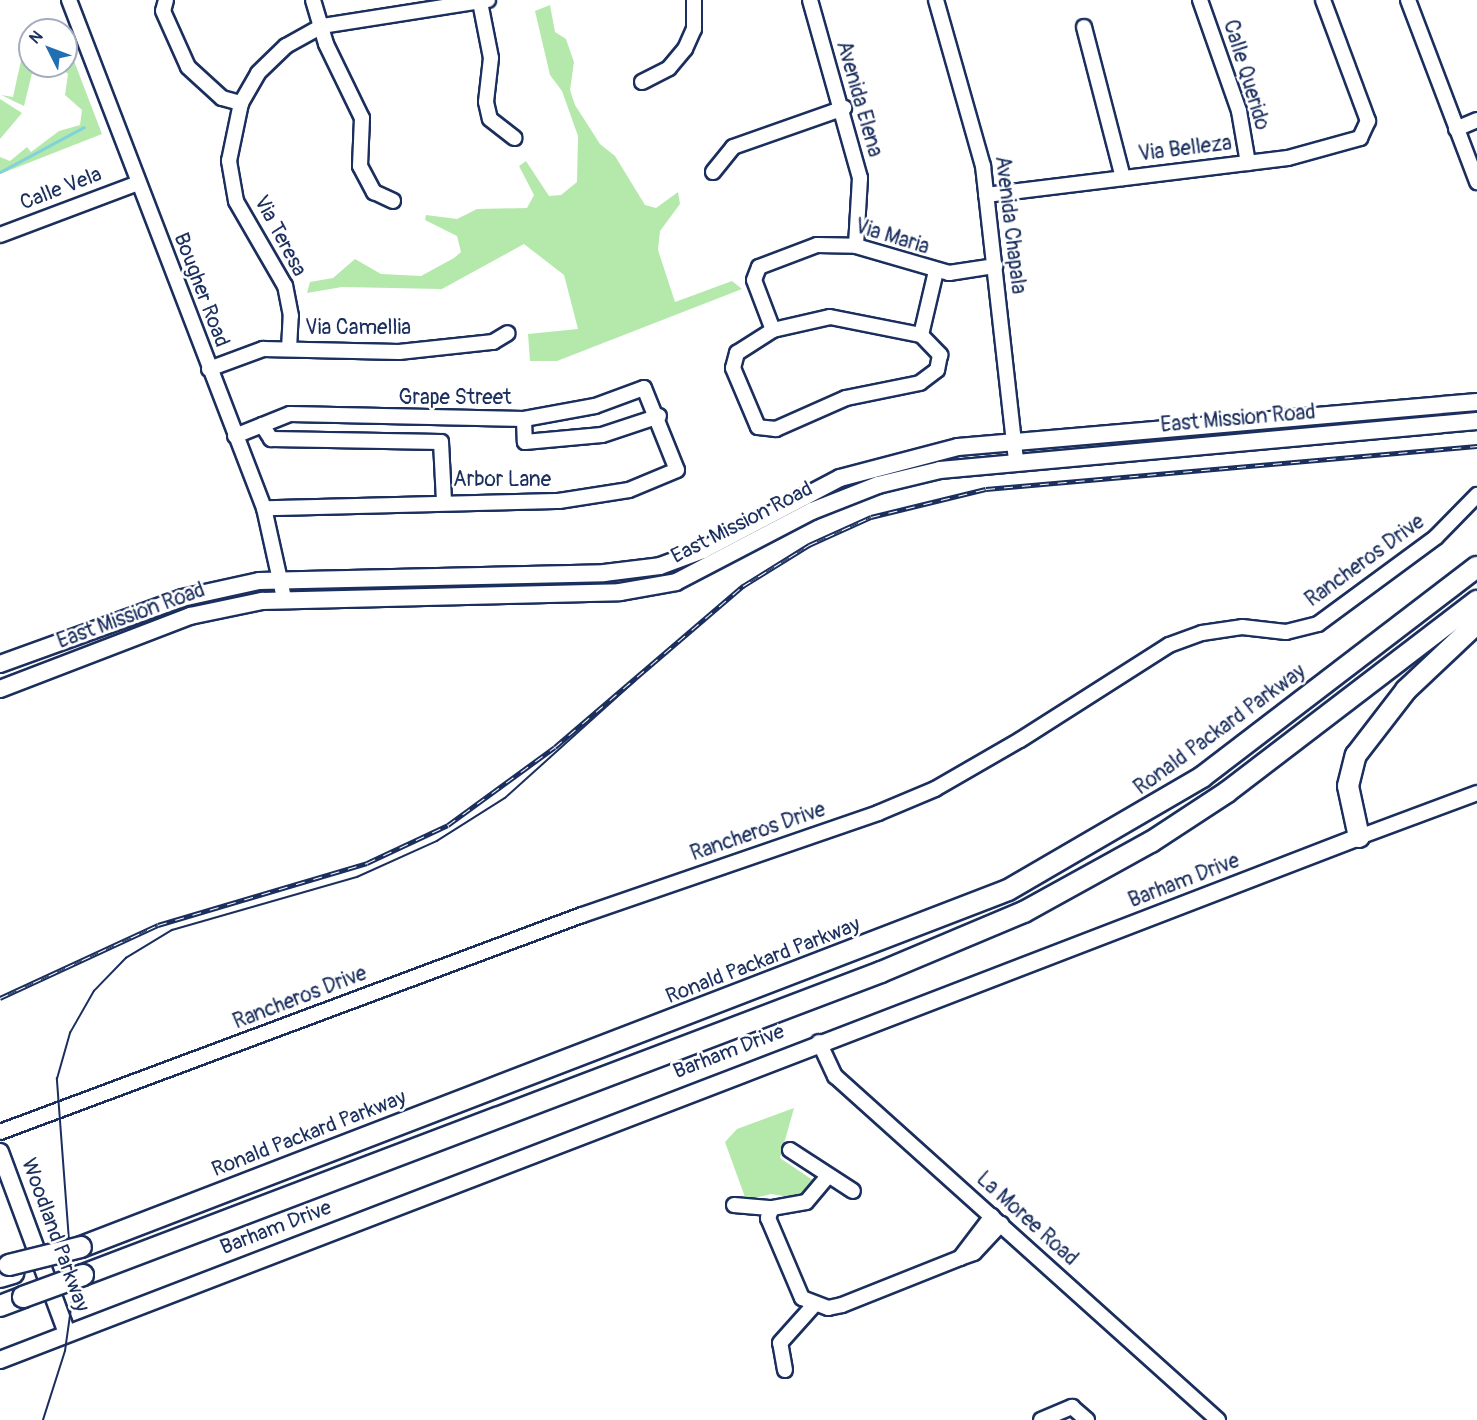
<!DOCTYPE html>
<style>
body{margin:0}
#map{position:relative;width:1477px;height:1420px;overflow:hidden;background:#fff;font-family:Pangolin,sans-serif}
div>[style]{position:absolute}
.green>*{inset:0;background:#b4e9ab}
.stream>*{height:3px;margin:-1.5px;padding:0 1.5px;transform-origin:1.5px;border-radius:1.5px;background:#81d2da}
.roads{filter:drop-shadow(2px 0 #1b2f5e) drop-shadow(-2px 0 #1b2f5e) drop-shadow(0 2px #1b2f5e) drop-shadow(0 -2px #1b2f5e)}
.minor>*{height:14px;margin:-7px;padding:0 7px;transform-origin:7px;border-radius:7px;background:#fff}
.major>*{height:16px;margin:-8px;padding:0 8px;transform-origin:8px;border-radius:8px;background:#fff}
.highway>*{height:20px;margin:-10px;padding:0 10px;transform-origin:10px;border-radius:10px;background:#fff}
.tram>*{height:1.5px;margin:-0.75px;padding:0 0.75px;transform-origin:0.75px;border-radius:0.75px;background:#1b2f5e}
.rail>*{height:5px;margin-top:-2.5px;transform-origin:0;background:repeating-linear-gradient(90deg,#fff 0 9px,#1b2f5e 0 18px);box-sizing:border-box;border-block:2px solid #1b2f5e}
.bridges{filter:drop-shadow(2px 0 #1b2f5e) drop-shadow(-2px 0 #1b2f5e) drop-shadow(0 2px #1b2f5e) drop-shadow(0 -2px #1b2f5e)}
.highway-bridge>*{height:20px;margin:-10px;padding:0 10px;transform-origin:10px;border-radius:10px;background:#fff}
span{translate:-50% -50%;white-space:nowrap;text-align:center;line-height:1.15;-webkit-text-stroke:5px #fff;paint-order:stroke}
.street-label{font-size:21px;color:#1b2f5e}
.north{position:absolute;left:18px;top:18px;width:60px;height:60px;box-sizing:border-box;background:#fff;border:2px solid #a4acbf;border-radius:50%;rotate:312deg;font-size:16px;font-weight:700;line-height:24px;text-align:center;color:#1b2f5e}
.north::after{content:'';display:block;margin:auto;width:21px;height:27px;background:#1f6fb2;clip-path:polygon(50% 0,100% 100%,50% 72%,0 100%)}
</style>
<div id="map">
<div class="green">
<i style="clip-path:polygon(550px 5px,555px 32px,566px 39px,574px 62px,570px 90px,575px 105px,600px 144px,615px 156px,645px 205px,656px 208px,678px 192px,680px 204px,660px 231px,658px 250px,675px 302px,732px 281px,742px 289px,557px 361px,530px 361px,528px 334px,578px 329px,564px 275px,524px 244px,442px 289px,342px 287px,307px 293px,310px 282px,333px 278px,355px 259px,381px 274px,421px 276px,454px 258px,461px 252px,457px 236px,425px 220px,426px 215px,457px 219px,477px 209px,527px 208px,534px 195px,519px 166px,526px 161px,549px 196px,561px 195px,577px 182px,578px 136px,562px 91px,550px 75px,535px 11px)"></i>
<i style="clip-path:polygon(66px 40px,102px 134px,0 174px,0 157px,10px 161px,27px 147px,31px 152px,59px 131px,80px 125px,82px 110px,65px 95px,68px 74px,59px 66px,66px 66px)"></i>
<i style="clip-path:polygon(30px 55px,30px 66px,44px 70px,33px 69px,24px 106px,1px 95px,13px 97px,22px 56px)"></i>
<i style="clip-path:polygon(0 99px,22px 113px,0 139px)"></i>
<i style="clip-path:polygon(794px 1108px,780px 1158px,814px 1181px,811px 1189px,802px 1199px,771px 1194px,746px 1200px,725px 1142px,737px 1129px)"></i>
</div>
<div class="stream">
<i style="left:0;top:172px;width:95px;rotate:-28.2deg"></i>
</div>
<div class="roads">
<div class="minor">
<i style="left:69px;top:0;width:544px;rotate:69deg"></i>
<i style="left:264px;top:508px;width:92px;rotate:77.5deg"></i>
<i style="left:166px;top:0;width:11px;rotate:105deg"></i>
<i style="left:163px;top:11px;width:61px;rotate:65.9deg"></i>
<i style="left:188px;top:67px;width:46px;rotate:42.4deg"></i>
<i style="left:222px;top:98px;width:20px;rotate:15deg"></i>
<i style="left:313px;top:0;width:46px;rotate:73.5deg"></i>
<i style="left:326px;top:44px;width:82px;rotate:64.1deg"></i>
<i style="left:362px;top:118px;width:48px;rotate:92.4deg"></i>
<i style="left:360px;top:166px;width:30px;rotate:62deg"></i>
<i style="left:374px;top:192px;width:21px;rotate:25deg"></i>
<i style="left:810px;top:0;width:185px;rotate:74.3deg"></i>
<i style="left:860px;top:178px;width:68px;rotate:93.4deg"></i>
<i style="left:936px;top:0;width:173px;rotate:74.2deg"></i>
<i style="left:983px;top:166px;width:297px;rotate:83.6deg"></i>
<i style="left:1200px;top:0;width:118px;rotate:70.6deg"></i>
<i style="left:1239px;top:111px;width:53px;rotate:80.2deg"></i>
<i style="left:1408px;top:0;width:195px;rotate:69.2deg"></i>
<i style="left:480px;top:2px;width:57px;rotate:78.9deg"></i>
<i style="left:491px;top:58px;width:44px;rotate:96.5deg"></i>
<i style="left:486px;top:102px;width:17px;rotate:77deg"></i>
<i style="left:490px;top:119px;width:31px;rotate:38deg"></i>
<i style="left:1084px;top:27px;width:156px;rotate:75.5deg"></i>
<i style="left:642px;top:82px;width:30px;rotate:-27deg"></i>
<i style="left:669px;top:68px;width:25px;rotate:-50deg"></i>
<i style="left:685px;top:49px;width:22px;rotate:-66deg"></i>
<i style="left:694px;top:29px;width:29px;rotate:-90deg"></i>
<i style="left:1456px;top:129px;width:23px;rotate:-23deg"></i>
<i style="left:713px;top:172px;width:32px;rotate:-51deg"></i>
<i style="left:733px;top:147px;width:118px;rotate:-19.4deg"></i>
<i style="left:986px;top:195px;width:304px;rotate:-7deg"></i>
<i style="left:1288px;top:158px;width:75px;rotate:-15.5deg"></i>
<i style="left:1360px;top:138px;width:19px;rotate:-65deg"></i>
<i style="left:1368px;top:121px;width:129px;rotate:-110.4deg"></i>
<i style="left:0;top:235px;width:147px;rotate:-20.6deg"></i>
<i style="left:830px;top:317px;width:93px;rotate:11.2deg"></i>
<i style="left:921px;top:335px;width:28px;rotate:46deg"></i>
<i style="left:940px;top:355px;width:15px;rotate:101deg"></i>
<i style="left:937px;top:370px;width:21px;rotate:143deg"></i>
<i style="left:920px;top:383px;width:76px;rotate:168.5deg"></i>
<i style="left:846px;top:398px;width:77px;rotate:156.1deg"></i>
<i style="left:776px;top:429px;width:18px;rotate:-174deg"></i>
<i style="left:758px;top:427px;width:64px;rotate:-113deg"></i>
<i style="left:733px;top:368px;width:16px;rotate:-75deg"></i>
<i style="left:737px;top:353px;width:43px;rotate:-32.6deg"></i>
<i style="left:773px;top:330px;width:58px;rotate:-12.8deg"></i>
<i style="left:773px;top:330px;width:53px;rotate:-110.8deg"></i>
<i style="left:754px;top:280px;width:14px;rotate:-69deg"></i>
<i style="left:759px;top:267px;width:62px;rotate:-20.8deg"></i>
<i style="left:817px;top:245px;width:39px;rotate:1deg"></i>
<i style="left:856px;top:246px;width:97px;rotate:16.2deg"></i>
<i style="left:949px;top:273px;width:47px;rotate:-8.7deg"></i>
<i style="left:921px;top:335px;width:66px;rotate:-76.8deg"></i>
<i style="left:289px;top:349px;width:33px;rotate:-87deg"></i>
<i style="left:291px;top:316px;width:31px;rotate:-101deg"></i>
<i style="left:285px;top:286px;width:98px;rotate:-120deg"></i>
<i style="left:236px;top:201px;width:41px;rotate:-99.9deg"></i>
<i style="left:229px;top:161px;width:59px;rotate:-78.3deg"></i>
<i style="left:241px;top:103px;width:34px;rotate:-60deg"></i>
<i style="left:258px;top:73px;width:39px;rotate:-44deg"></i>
<i style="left:286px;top:46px;width:41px;rotate:-29.1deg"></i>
<i style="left:322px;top:26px;width:168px;rotate:-8.9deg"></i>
<i style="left:209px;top:369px;width:58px;rotate:-20.3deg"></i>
<i style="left:263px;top:349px;width:136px;rotate:1.3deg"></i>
<i style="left:399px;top:352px;width:95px;rotate:-6.1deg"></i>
<i style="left:493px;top:342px;width:17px;rotate:-31deg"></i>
<i style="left:524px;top:419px;width:23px;rotate:88deg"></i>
<i style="left:525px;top:442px;width:77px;rotate:-5.2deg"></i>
<i style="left:602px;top:435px;width:60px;rotate:-18.4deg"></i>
<i style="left:262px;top:425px;width:17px;rotate:57deg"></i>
<i style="left:271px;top:439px;width:170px;rotate:1deg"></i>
<i style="left:441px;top:442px;width:59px;rotate:87.1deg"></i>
<i style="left:235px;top:436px;width:59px;rotate:-21.8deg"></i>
<i style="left:290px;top:414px;width:234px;rotate:1.2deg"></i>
<i style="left:524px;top:419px;width:72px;rotate:-10.4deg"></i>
<i style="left:595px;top:406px;width:52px;rotate:-20.2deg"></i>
<i style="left:644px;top:388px;width:88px;rotate:68.1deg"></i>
<i style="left:677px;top:470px;width:52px;rotate:157.4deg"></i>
<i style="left:629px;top:490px;width:71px;rotate:171.1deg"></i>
<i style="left:559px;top:501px;width:295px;rotate:178.6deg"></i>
<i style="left:1359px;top:837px;width:126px;rotate:-20.4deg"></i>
<i style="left:819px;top:1042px;width:38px;rotate:65deg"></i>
<i style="left:835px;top:1076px;width:515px;rotate:41.93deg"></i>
<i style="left:0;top:1132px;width:621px;rotate:-20.45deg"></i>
<i style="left:582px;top:915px;width:313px;rotate:-19deg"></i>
<i style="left:878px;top:813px;width:62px;rotate:-22.8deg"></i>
<i style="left:935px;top:789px;width:98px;rotate:-30deg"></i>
<i style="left:1020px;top:740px;width:177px;rotate:-32.5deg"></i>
<i style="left:1169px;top:645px;width:35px;rotate:-20deg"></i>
<i style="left:1202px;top:633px;width:40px;rotate:-8.5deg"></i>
<i style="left:1242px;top:627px;width:44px;rotate:6.5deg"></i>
<i style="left:1286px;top:632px;width:33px;rotate:-14deg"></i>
<i style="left:1318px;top:624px;width:147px;rotate:-36.4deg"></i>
<i style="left:1436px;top:537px;width:59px;rotate:-45.7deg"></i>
<i style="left:790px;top:1150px;width:75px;rotate:33.1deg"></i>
<i style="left:828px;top:1176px;width:34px;rotate:130deg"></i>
<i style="left:806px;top:1202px;width:35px;rotate:170deg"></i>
<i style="left:772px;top:1208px;width:11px;rotate:112deg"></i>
<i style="left:768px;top:1218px;width:87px;rotate:67deg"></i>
<i style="left:802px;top:1298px;width:28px;rotate:21deg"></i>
<i style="left:828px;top:1308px;width:14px;rotate:-12deg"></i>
<i style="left:842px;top:1305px;width:127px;rotate:-21.7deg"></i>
<i style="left:734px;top:1205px;width:38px;rotate:5deg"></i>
<i style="left:992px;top:1216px;width:53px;rotate:127.3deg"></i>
<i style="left:960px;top:1258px;width:15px;rotate:-20deg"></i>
<i style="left:974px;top:1253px;width:40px;rotate:-47deg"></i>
<i style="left:785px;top:1370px;width:27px;rotate:-100deg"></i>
<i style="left:780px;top:1343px;width:51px;rotate:-48.2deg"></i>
<i style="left:1041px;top:1420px;width:34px;rotate:-23deg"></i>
<i style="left:1072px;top:1407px;width:20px;rotate:41deg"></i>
</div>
<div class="major">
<i style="left:0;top:664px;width:194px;rotate:-19.9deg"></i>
<i style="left:182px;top:598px;width:79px;rotate:-12.4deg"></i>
<i style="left:259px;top:581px;width:345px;rotate:-1.3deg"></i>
<i style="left:604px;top:573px;width:56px;rotate:-7.1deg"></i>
<i style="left:660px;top:566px;width:46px;rotate:-20.4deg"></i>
<i style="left:703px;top:550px;width:155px;rotate:-27.7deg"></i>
<i style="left:840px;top:478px;width:122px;rotate:-14.7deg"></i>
<i style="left:958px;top:447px;width:521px;rotate:-4.96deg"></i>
<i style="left:0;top:689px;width:204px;rotate:-21deg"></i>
<i style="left:190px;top:616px;width:74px;rotate:-11.8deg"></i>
<i style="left:262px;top:601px;width:358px;rotate:-1.4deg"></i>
<i style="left:620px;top:592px;width:57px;rotate:-10.1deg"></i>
<i style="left:676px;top:582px;width:153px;rotate:-27.6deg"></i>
<i style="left:812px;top:511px;width:71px;rotate:-21.5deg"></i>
<i style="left:878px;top:485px;width:64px;rotate:-13.6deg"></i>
<i style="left:940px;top:470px;width:539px;rotate:-5.21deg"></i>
<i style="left:0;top:1152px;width:193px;rotate:69.7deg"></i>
<i style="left:0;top:1360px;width:1456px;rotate:-21.05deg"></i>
</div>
<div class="highway">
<i style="left:1359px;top:837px;width:52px;rotate:-102.2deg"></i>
<i style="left:1348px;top:786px;width:32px;rotate:-76deg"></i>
<i style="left:1356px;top:755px;width:82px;rotate:-52.4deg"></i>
<i style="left:1406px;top:690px;width:98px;rotate:-43.3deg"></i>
<i style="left:81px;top:1247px;width:993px;rotate:-21.06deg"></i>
<i style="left:1008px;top:890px;width:225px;rotate:-30.2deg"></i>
<i style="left:1202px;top:777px;width:346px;rotate:-37.4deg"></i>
<i style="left:83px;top:1275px;width:854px;rotate:-20.79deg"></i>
<i style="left:881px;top:972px;width:155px;rotate:-22.8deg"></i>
<i style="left:1024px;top:912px;width:145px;rotate:-28.9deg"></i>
<i style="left:1151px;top:842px;width:91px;rotate:-33.3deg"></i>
<i style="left:1227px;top:792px;width:315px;rotate:-37.4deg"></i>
<i style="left:0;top:1277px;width:14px;rotate:-17deg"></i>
<i style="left:0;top:1306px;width:25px;rotate:-21deg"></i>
</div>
</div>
<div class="tram">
<i style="left:43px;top:1420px;width:72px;rotate:-72.3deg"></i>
<i style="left:65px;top:1351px;width:58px;rotate:-82deg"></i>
<i style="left:73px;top:1294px;width:216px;rotate:-94.3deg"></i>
<i style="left:57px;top:1079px;width:48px;rotate:-74.2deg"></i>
<i style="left:70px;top:1033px;width:48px;rotate:-60.3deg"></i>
<i style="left:94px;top:991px;width:46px;rotate:-45.9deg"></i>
<i style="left:126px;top:958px;width:54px;rotate:-31.3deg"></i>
<i style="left:172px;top:930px;width:192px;rotate:-16deg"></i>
<i style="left:357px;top:877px;width:88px;rotate:-24.2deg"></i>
<i style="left:437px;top:841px;width:80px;rotate:-32.3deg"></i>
<i style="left:505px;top:798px;width:175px;rotate:-42deg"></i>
</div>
<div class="rail">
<i style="left:0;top:998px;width:174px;rotate:-24.8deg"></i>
<i style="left:158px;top:925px;width:218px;rotate:-16.5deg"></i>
<i style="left:367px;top:863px;width:89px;rotate:-25.1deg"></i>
<i style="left:448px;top:825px;width:132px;rotate:-36.1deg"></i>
<i style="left:555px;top:747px;width:248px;rotate:-40.6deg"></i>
<i style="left:743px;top:586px;width:78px;rotate:-31.8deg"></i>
<i style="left:809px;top:545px;width:68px;rotate:-24.3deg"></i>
<i style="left:871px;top:517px;width:118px;rotate:-13.7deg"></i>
<i style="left:986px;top:489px;width:493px;rotate:-5deg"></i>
</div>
<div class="bridges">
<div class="highway-bridge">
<i style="left:9px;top:1265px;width:74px;rotate:-14deg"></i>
<i style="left:23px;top:1297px;width:64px;rotate:-20.1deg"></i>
</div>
</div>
<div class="street-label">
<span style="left:1246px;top:75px;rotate:73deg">Calle Querido</span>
<span style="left:859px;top:99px;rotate:74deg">Avenida Elena</span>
<span style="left:1185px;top:149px;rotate:-7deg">Via Belleza</span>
<span style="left:61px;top:189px;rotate:-21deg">Calle Vela</span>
<span style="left:1010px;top:225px;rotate:83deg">Avenida Chapala</span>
<span style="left:280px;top:236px;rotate:62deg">Via Teresa</span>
<span style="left:892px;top:237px;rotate:17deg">Via Maria</span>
<span style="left:201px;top:290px;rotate:69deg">Bougher Road</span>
<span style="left:358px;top:328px">Via Camellia</span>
<span style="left:455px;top:398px">Grape Street</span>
<span style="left:1238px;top:419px;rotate:-5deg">East Mission Road</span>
<span style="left:502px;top:480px">Arbor Lane</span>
<span style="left:742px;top:523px;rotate:-27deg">East Mission Road</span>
<span style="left:1365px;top:561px;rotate:-36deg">Rancheros Drive</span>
<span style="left:131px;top:616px;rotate:-20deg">East Mission Road</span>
<span style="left:1220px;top:730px;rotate:-36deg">Ronald Packard Parkway</span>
<span style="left:758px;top:832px;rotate:-19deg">Rancheros Drive</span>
<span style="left:1184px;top:881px;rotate:-21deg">Barham Drive</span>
<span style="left:763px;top:961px;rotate:-21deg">Ronald Packard Parkway</span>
<span style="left:300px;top:998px;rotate:-21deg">Rancheros Drive</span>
<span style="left:729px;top:1052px;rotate:-21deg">Barham Drive</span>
<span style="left:309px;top:1134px;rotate:-21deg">Ronald Packard Parkway</span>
<span style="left:1027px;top:1219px;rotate:42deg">La Moree Road</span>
<span style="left:276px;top:1228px;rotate:-21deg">Barham Drive</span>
<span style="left:55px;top:1235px;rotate:70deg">Woodland Parkway</span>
</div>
<div class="north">N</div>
</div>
